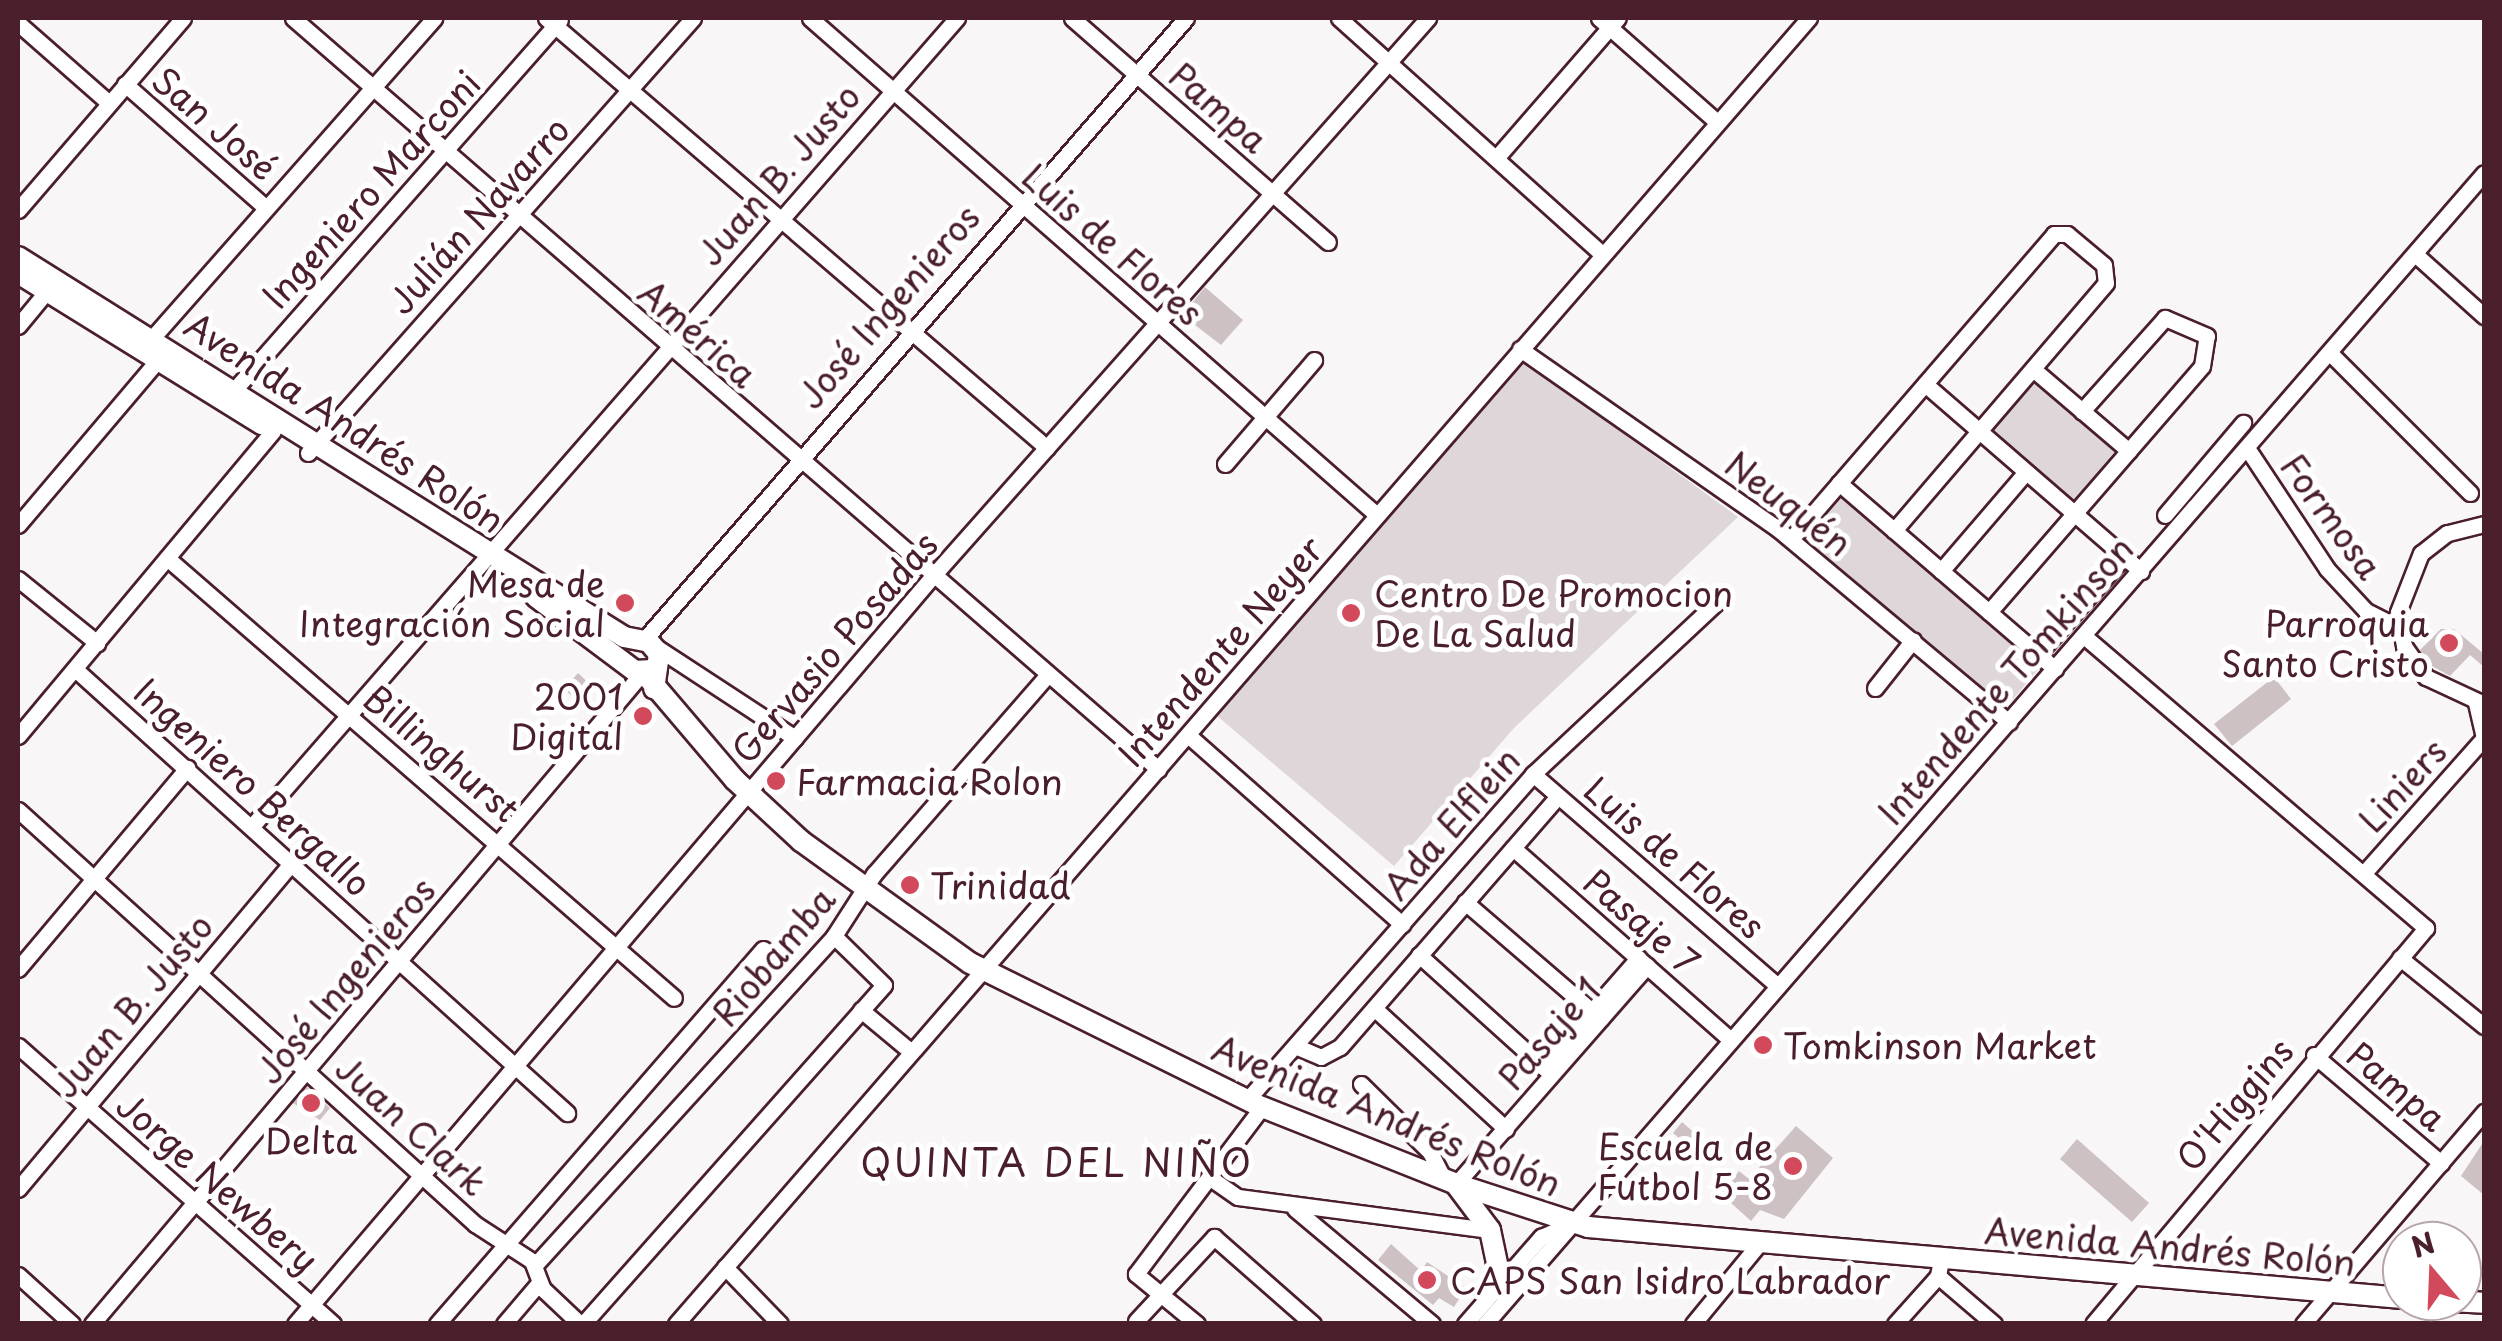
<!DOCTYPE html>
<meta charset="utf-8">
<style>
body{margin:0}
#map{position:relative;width:2502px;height:1341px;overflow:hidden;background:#f8f6f7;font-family:"Playpen Sans",sans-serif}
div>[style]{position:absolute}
.green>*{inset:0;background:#ded6d9}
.building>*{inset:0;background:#cdc1c4}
.roads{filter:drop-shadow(2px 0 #4a1f2b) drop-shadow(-2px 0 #4a1f2b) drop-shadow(0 2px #4a1f2b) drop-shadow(0 -2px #4a1f2b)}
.minor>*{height:15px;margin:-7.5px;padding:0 7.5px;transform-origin:7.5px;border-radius:7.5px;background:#fff}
.major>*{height:20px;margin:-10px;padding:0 10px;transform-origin:10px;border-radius:10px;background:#fff}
.dots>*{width:28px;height:28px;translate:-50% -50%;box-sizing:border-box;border:5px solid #fff;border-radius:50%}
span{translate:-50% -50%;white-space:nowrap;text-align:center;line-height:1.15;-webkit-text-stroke:10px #fff;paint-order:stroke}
.street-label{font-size:35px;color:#4a1f2b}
.poi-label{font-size:35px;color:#4a1f2b}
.right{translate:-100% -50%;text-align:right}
.left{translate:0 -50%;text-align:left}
.neighbourhood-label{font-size:38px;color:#4a1f2b;letter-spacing:2.5px}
.frame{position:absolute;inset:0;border:20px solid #4a1f2b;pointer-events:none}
.north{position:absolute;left:2382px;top:1221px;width:100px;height:100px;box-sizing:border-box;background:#fff;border:2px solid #b7a5aa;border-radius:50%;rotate:341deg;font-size:28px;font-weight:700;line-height:40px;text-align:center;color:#4a1f2b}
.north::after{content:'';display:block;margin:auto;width:35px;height:45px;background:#d1495b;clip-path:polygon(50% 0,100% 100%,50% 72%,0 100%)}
</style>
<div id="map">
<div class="green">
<i style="clip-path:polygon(1522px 360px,1738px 517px,1514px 728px,1394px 866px,1216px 715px)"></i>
<i style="clip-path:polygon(2033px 380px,2116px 450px,2074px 500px,1991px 430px)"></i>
<i style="clip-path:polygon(1840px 494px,2041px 666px,2003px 711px,1801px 539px)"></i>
</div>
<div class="building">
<i style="clip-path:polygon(1205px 287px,1243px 320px,1221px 345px,1182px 315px)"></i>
<i style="clip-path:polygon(2441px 629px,2454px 629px,2484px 654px,2484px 667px,2470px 655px,2450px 676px,2432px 666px,2420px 650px)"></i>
<i style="clip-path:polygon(578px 673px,595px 689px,584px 707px,564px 689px)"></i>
<i style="clip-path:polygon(2274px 677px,2291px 699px,2232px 746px,2214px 724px)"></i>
<i style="clip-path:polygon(307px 1087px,330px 1108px,320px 1120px,293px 1103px)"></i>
<i style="clip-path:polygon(1682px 1122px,1714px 1150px,1705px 1161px,1673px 1133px)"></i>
<i style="clip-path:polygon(1796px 1126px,1833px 1158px,1784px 1219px,1760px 1210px,1751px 1221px,1721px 1194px,1739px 1171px,1749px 1179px)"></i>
<i style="clip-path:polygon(2077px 1139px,2149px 1203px,2132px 1222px,2060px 1159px)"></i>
<i style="clip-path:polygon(2484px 1141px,2484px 1195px,2461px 1176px)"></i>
<i style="clip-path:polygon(1391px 1244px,1421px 1271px,1427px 1262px,1466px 1288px,1454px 1307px,1439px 1298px,1433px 1305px,1378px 1260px)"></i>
</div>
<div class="roads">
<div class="minor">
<i style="left:293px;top:18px;width:1146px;rotate:40.96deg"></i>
<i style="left:546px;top:18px;width:660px;rotate:40.64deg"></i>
<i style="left:810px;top:18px;width:754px;rotate:41.24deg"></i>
<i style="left:1072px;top:18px;width:340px;rotate:41.2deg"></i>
<i style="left:1339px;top:18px;width:352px;rotate:41.9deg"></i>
<i style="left:1599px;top:18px;width:156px;rotate:41.4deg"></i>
<i style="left:18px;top:23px;width:121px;rotate:41.3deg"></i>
<i style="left:125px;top:84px;width:186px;rotate:41.3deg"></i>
<i style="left:1497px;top:157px;width:184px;rotate:-49deg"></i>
<i style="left:18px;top:210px;width:253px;rotate:-49.3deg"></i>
<i style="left:2415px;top:254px;width:93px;rotate:41.9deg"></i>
<i style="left:18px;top:326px;width:45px;rotate:-50.4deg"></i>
<i style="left:146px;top:345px;width:436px;rotate:-48.6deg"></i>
<i style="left:1520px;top:349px;width:315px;rotate:34.9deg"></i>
<i style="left:1778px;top:529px;width:301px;rotate:39.9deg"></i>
<i style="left:2330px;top:353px;width:198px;rotate:45deg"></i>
<i style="left:2033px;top:369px;width:126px;rotate:40.5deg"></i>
<i style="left:1925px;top:384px;width:286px;rotate:40.9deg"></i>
<i style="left:228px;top:397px;width:502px;rotate:-48.63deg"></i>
<i style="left:2247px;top:448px;width:145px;rotate:56.5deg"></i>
<i style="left:2327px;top:569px;width:57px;rotate:47.1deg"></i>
<i style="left:2366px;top:611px;width:37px;rotate:27deg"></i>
<i style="left:308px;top:453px;width:581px;rotate:-48.49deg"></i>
<i style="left:1225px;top:464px;width:137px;rotate:-49.4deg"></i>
<i style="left:1839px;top:483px;width:285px;rotate:40.7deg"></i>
<i style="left:2165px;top:515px;width:121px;rotate:-49.7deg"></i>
<i style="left:2484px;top:524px;width:38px;rotate:166deg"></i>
<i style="left:2447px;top:533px;width:33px;rotate:142deg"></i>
<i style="left:2421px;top:553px;width:63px;rotate:111.3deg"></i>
<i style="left:2398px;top:612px;width:35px;rotate:80deg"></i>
<i style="left:2404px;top:646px;width:38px;rotate:55deg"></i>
<i style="left:2426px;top:677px;width:64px;rotate:25deg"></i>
<i style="left:18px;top:525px;width:226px;rotate:-49.7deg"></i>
<i style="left:1791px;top:539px;width:403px;rotate:-49.2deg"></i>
<i style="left:2054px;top:234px;width:13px"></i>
<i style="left:2067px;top:234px;width:48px;rotate:40deg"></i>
<i style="left:2104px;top:265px;width:18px;rotate:84deg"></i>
<i style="left:2106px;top:283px;width:326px;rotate:130.6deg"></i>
<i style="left:167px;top:558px;width:671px;rotate:40.95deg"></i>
<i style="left:1941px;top:571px;width:130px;rotate:-49.4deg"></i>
<i style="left:18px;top:579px;width:102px;rotate:39deg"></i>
<i style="left:1989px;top:612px;width:325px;rotate:-49.1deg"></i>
<i style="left:2202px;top:366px;width:30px;rotate:-81deg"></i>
<i style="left:2207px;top:336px;width:46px;rotate:-156.8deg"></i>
<i style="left:2165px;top:318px;width:125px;rotate:131.7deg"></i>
<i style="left:2084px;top:636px;width:450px;rotate:40.5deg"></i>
<i style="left:2426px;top:928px;width:517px;rotate:130.06deg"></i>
<i style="left:643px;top:641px;width:826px;rotate:-48.92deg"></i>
<i style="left:656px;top:647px;width:166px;rotate:33.2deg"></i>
<i style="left:2038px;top:654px;width:130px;rotate:-48.7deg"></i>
<i style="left:75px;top:669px;width:663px;rotate:42.06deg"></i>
<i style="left:1875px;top:688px;width:61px;rotate:-51.6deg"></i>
<i style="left:2476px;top:703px;width:35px;rotate:77deg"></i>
<i style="left:1188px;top:735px;width:286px;rotate:41.5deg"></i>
<i style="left:18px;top:736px;width:398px;rotate:-50.1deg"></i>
<i style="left:1533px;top:774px;width:324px;rotate:40.9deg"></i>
<i style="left:18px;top:810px;width:617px;rotate:42.17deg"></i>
<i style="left:475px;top:1224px;width:68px;rotate:33deg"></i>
<i style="left:532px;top:1261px;width:30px;rotate:69deg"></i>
<i style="left:543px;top:1289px;width:51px;rotate:43.4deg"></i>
<i style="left:253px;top:825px;width:1071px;rotate:-48.9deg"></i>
<i style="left:1513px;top:848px;width:290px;rotate:41.4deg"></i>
<i style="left:2364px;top:873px;width:181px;rotate:-48.4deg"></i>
<i style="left:1465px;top:902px;width:179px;rotate:40.7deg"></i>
<i style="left:1419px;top:955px;width:178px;rotate:42deg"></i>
<i style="left:2400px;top:958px;width:108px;rotate:39deg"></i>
<i style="left:18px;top:969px;width:263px;rotate:-49.9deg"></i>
<i style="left:1374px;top:1008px;width:179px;rotate:42.5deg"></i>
<i style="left:861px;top:1010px;width:62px;rotate:39.8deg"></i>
<i style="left:18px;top:1046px;width:420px;rotate:41.4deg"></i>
<i style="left:1295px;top:1046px;width:28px;rotate:23deg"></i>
<i style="left:1321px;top:1057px;width:21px;rotate:-28deg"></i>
<i style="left:1340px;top:1047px;width:332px;rotate:-49deg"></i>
<i style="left:2314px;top:1055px;width:167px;rotate:40.4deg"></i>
<i style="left:1543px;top:1067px;width:145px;rotate:-48.9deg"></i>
<i style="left:1361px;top:1084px;width:97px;rotate:44.6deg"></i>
<i style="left:1430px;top:1152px;width:30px;rotate:63deg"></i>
<i style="left:1247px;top:1100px;width:434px;rotate:-48.7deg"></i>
<i style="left:1533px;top:774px;width:252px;rotate:-43.1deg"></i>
<i style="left:1262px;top:1107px;width:88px;rotate:127.1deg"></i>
<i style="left:1209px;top:1177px;width:35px;rotate:35deg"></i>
<i style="left:1238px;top:1197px;width:254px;rotate:7.5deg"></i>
<i style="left:1456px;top:1184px;width:290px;rotate:-48.8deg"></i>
<i style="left:18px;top:1189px;width:428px;rotate:-50deg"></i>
<i style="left:1295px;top:1209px;width:179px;rotate:40deg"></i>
<i style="left:1941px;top:1260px;width:16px;rotate:101deg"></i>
<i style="left:1938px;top:1276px;width:74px;rotate:40.6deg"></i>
<i style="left:535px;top:1265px;width:445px;rotate:-47.7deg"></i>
<i style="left:834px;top:936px;width:74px;rotate:-57.2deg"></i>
<i style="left:874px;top:874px;width:263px;rotate:-48.9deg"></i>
<i style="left:725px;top:1267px;width:79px;rotate:46deg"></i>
<i style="left:18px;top:1275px;width:73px;rotate:42.2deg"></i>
<i style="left:1136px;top:1321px;width:115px;rotate:-47.1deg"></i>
<i style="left:1214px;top:1237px;width:132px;rotate:41.3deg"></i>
<i style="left:92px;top:1324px;width:852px;rotate:-49.81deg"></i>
<i style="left:295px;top:1324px;width:980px;rotate:-49.55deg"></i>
<i style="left:931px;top:578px;width:749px;rotate:-48.41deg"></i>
<i style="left:437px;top:1324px;width:497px;rotate:-49deg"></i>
<i style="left:504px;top:1324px;width:54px;rotate:-49.5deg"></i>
<i style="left:583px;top:1324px;width:453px;rotate:-48.4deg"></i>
<i style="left:884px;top:985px;width:70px;rotate:-135.6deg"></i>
<i style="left:676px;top:1324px;width:1729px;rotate:-49.06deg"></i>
<i style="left:1197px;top:1324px;width:79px;rotate:-140.7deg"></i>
<i style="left:1136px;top:1274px;width:121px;rotate:-53deg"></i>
<i style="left:1465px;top:1324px;width:116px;rotate:-48.9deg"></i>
<i style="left:1541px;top:1237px;width:27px;rotate:-24deg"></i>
<i style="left:1485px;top:1324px;width:1524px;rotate:-49.04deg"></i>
<i style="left:1693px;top:1324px;width:101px;rotate:-50.6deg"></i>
<i style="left:1895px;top:1324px;width:64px;rotate:-48.1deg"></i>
<i style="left:2303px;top:1324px;width:279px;rotate:-49.5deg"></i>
</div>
<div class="major">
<i style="left:18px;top:257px;width:715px;rotate:32.09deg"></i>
<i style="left:624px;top:637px;width:25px;rotate:11deg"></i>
<i style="left:649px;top:642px;width:16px;rotate:50deg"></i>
<i style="left:659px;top:654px;width:35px;rotate:98deg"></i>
<i style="left:18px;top:273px;width:287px;rotate:31.8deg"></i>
<i style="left:536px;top:597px;width:124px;rotate:36.8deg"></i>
<i style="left:635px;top:671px;width:17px;rotate:-3deg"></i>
<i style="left:644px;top:673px;width:140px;rotate:49.6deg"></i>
<i style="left:735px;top:780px;width:90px;rotate:42.7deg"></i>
<i style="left:801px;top:841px;width:208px;rotate:35.8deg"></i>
<i style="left:970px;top:963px;width:326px;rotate:26.3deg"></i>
<i style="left:1262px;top:1107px;width:209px;rotate:21.6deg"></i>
<i style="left:1456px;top:1184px;width:139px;rotate:18deg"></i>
<i style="left:1588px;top:1227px;width:817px;rotate:4.98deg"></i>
<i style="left:1457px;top:1186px;width:55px;rotate:53.1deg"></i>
<i style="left:1490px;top:1230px;width:53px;rotate:78.1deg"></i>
<i style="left:2449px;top:1301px;width:35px;rotate:3deg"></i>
</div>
</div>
<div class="dots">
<i style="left:625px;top:603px;background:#d1495b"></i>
<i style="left:1351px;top:613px;background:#d1495b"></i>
<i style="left:2449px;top:643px;background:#d1495b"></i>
<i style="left:643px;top:716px;background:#d1495b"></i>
<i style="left:776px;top:781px;background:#d1495b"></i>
<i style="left:910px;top:885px;background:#d1495b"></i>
<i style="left:1763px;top:1045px;background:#d1495b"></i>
<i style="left:311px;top:1103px;background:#d1495b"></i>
<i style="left:1793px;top:1166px;background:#d1495b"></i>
<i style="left:1427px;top:1280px;background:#d1495b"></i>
</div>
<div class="street-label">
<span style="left:1219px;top:107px;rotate:41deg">Pampa</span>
<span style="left:215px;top:123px;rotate:41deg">San José</span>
<span style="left:778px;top:174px;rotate:-49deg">Juan B. Justo</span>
<span style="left:371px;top:189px;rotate:-48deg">Ingeniero Marconi</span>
<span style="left:478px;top:215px;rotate:-48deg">Julián Navarro</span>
<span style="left:1113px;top:244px;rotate:41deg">Luis de Flores</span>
<span style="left:888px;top:306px;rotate:-49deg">José Ingenieros</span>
<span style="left:698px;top:333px;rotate:41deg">América</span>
<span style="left:345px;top:422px;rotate:33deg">Avenida Andrés Rolón</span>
<span style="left:1789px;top:503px;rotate:37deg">Neuquén</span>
<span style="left:2332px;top:516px;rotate:54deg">Formosa</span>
<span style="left:834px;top:647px;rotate:-49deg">Gervasio Posadas</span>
<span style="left:1220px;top:651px;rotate:-49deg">Intendente Neyer</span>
<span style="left:2005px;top:680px;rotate:-49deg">Intendente Tomkinson</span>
<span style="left:442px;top:753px;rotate:40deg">Billinghurst</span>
<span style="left:2402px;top:785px;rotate:-48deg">Liniers</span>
<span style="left:253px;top:787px;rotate:42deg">Ingeniero Bergallo</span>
<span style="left:1451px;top:823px;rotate:-49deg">Ada Elflein</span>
<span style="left:1675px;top:857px;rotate:41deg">Luis de Flores</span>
<span style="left:1642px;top:921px;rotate:41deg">Pasaje 7</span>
<span style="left:773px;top:956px;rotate:-50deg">Riobamba</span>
<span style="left:345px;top:980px;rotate:-50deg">José Ingenieros</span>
<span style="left:132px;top:1005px;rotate:-50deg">Juan B. Justo</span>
<span style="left:1549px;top:1033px;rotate:-49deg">Pasaje 1</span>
<span style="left:2397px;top:1086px;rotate:40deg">Pampa</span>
<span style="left:2234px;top:1104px;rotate:-50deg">O'Higgins</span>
<span style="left:1387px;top:1115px;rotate:22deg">Avenida Andrés Rolón</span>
<span style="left:412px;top:1125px;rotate:42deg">Juan Clark</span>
<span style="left:218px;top:1182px;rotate:41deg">Jorge Newbery</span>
<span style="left:2170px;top:1246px;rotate:5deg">Avenida Andrés Rolón</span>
</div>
<div class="poi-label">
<span class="right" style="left:605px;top:603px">Mesa de<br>Integración Social</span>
<span class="left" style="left:1374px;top:613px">Centro De Promocion<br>De La Salud</span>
<span class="right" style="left:2429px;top:643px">Parroquia<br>Santo Cristo</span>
<span class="right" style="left:623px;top:716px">2001<br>Digital</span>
<span class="left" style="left:796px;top:781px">Farmacia Rolon</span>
<span class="left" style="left:930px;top:885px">Trinidad</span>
<span class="left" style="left:1783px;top:1045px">Tomkinson Market</span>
<span style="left:311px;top:1140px">Delta</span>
<span class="right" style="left:1773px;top:1166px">Escuela de<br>Futbol 5-8</span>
<span class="left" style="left:1450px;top:1280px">CAPS San Isidro Labrador</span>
</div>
<div class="neighbourhood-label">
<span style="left:1057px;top:1162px">QUINTA DEL NIÑO</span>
</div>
<div class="frame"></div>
<div class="north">N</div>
</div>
